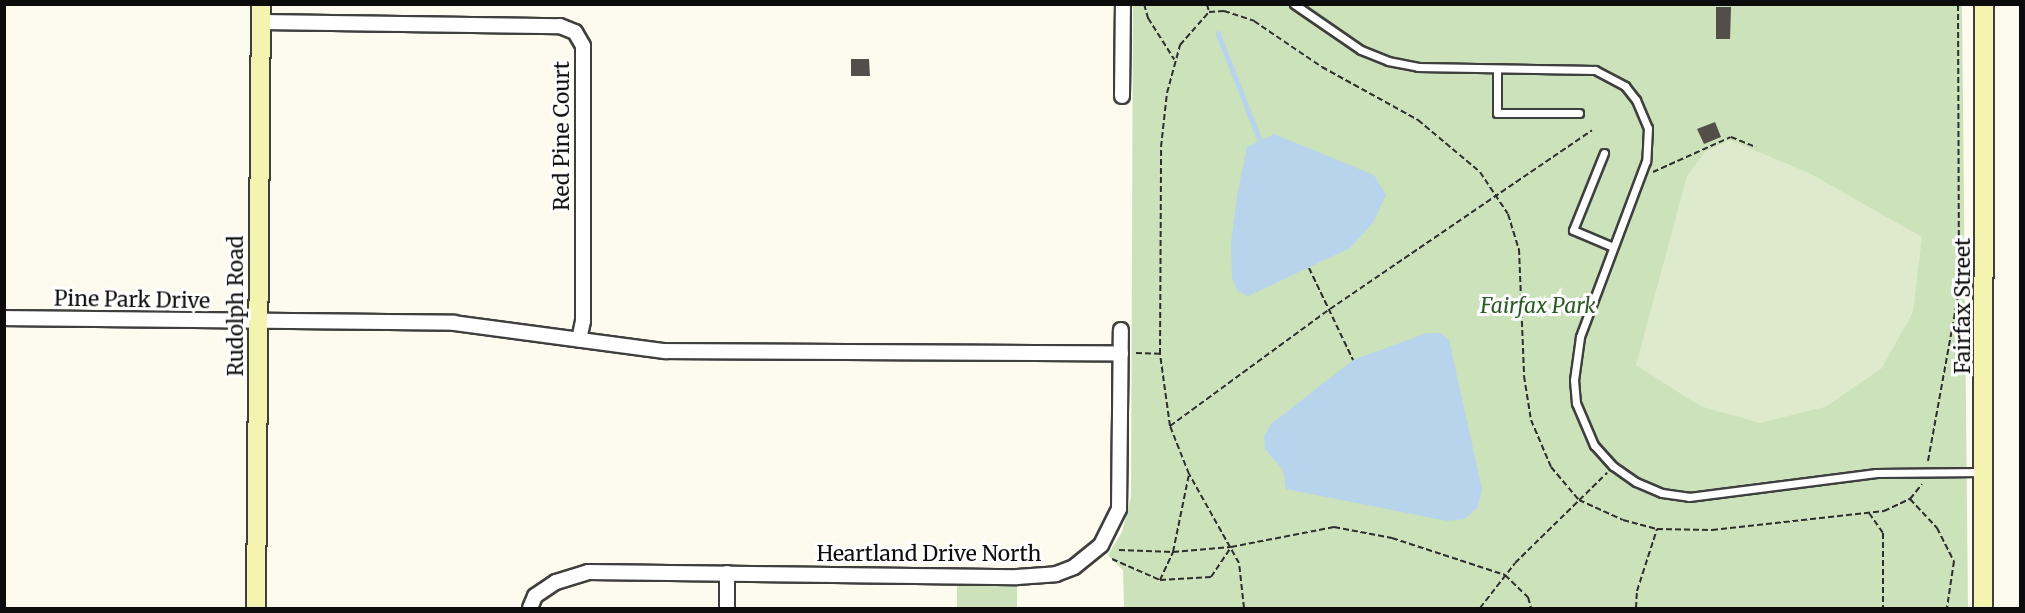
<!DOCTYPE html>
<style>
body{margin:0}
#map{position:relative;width:2025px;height:613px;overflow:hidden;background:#fdfbed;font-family:Merriweather,serif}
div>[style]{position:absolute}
.green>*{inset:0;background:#cbe2bb}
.pitch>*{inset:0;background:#ddebcc}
.water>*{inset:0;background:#b8d4ed}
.stream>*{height:4.5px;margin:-2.25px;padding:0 2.25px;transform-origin:2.25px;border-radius:2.25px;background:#b8d4ed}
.building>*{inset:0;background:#534e4a}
.path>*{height:2px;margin-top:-1px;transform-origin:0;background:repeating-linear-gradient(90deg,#2e2e2e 0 6px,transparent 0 9px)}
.roads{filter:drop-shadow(2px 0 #3f3f3f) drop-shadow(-2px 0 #3f3f3f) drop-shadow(0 2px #3f3f3f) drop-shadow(0 -2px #3f3f3f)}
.lane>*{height:7px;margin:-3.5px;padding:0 3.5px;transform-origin:3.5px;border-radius:3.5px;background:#fff}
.street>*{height:14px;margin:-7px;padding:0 7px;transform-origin:7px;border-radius:7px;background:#fff}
.secondary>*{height:18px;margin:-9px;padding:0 9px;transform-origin:9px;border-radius:9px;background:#f4f4b0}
span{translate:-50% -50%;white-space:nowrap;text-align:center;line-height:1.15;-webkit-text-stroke:6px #fff;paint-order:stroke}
.street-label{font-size:21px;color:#0c0c0c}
.park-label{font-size:21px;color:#2b5a25;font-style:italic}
.frame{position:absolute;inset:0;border:6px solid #0c0c0c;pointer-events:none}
</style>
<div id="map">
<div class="green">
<i style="clip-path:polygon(1133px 5px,1962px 5px,1968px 608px,1124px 608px,1123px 570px,1108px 555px,1122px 532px,1131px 497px)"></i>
<i style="clip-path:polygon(957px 577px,1017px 577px,1017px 608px,957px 608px)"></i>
</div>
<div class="pitch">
<i style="clip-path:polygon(1730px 140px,1809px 173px,1922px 237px,1913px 312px,1882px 368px,1825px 407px,1760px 423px,1700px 406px,1636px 365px,1687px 176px,1705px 152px)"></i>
</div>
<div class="water">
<i style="clip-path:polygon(1274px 134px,1374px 175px,1386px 195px,1373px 223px,1350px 248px,1248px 296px,1237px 291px,1232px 278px,1231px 242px,1238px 190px,1247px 147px)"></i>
<i style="clip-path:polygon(1427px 333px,1440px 333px,1449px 340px,1482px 489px,1478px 507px,1465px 519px,1447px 521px,1286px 489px,1283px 470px,1265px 449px,1264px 436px,1271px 424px,1353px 360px)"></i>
</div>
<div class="stream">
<i style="left:1218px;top:33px;width:120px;rotate:68.6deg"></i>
</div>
<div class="building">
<i style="clip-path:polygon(1716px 7px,1731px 7px,1730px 39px,1716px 39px)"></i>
<i style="clip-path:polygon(851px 59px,869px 59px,870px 76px,851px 76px)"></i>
<i style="clip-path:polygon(1715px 122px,1721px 137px,1704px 144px,1697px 129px)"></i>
</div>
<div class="path">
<i style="left:1144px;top:4px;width:15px;rotate:74deg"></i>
<i style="left:1148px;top:18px;width:49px;rotate:57.6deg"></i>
<i style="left:1207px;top:4px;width:8px;rotate:76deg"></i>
<i style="left:1653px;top:172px;width:85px;rotate:-24.2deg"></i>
<i style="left:1731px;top:137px;width:27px;rotate:22deg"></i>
<i style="left:1309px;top:268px;width:102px;rotate:64.4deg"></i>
<i style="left:1136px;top:353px;width:24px;rotate:2deg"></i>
<i style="left:1170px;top:426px;width:198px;rotate:-36.2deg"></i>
<i style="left:1330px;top:309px;width:317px;rotate:-34.3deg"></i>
<i style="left:1928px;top:461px;width:174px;rotate:-79.7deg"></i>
<i style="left:1959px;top:290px;width:286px;rotate:-90.2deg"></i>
<i style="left:1910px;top:499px;width:40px;rotate:47deg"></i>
<i style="left:1937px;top:528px;width:37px;rotate:63deg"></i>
<i style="left:1954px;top:561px;width:48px;rotate:98.5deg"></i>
<i style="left:1869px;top:513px;width:24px;rotate:55deg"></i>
<i style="left:1883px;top:533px;width:75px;rotate:90deg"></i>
<i style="left:1119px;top:550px;width:54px;rotate:2.1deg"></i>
<i style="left:1173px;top:552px;width:58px;rotate:-4.9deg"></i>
<i style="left:1112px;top:559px;width:52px;rotate:23.6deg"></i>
<i style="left:1160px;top:580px;width:51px;rotate:-3.4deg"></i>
<i style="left:1211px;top:577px;width:36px;rotate:-56deg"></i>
<i style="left:1231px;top:547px;width:105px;rotate:-11deg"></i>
<i style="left:1334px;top:527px;width:59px;rotate:10.7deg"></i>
<i style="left:1392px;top:538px;width:119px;rotate:18.1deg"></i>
<i style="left:1505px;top:575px;width:32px;rotate:44deg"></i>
<i style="left:1528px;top:597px;width:11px;rotate:75deg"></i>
<i style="left:1160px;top:580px;width:31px;rotate:-65deg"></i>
<i style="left:1173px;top:552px;width:80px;rotate:-78.4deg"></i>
<i style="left:1244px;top:608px;width:45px;rotate:-96.3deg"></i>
<i style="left:1239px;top:563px;width:102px;rotate:-119.3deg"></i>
<i style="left:1189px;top:474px;width:52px;rotate:-111.6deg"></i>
<i style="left:1170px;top:426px;width:73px;rotate:-97.9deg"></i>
<i style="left:1160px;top:354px;width:207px;rotate:-89.7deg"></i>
<i style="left:1161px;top:147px;width:54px;rotate:-83.7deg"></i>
<i style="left:1167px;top:93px;width:50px;rotate:-74.8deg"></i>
<i style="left:1180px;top:45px;width:44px;rotate:-48.7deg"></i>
<i style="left:1209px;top:12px;width:15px;rotate:-4deg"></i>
<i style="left:1224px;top:11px;width:32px;rotate:18deg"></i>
<i style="left:1254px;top:21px;width:82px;rotate:34.1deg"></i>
<i style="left:1322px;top:67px;width:110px;rotate:28.9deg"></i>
<i style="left:1418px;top:120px;width:81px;rotate:40deg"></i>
<i style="left:1480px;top:172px;width:50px;rotate:56.3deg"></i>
<i style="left:1508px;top:214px;width:37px;rotate:73deg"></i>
<i style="left:1519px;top:249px;width:127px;rotate:87.7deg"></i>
<i style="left:1524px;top:376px;width:45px;rotate:81deg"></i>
<i style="left:1531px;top:420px;width:51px;rotate:66.9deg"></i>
<i style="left:1551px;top:467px;width:43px;rotate:49.7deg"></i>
<i style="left:1579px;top:500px;width:48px;rotate:24.4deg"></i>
<i style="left:1623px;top:520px;width:35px;rotate:15deg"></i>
<i style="left:1657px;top:529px;width:55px;rotate:1deg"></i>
<i style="left:1712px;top:530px;width:173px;rotate:-6.3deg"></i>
<i style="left:1884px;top:511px;width:29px;rotate:-25deg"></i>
<i style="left:1910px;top:499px;width:19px;rotate:-51deg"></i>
<i style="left:1480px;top:608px;width:57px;rotate:-52.1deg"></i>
<i style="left:1515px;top:563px;width:129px;rotate:-44.4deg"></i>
<i style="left:1636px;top:608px;width:17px;rotate:-87deg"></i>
<i style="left:1637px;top:591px;width:65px;rotate:-72.1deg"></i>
</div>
<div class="roads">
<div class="lane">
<i style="left:1294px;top:4px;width:81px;rotate:34.5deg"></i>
<i style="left:1361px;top:50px;width:29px;rotate:22deg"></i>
<i style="left:1388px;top:61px;width:31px;rotate:11deg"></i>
<i style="left:1418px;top:67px;width:177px;rotate:1deg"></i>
<i style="left:1595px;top:70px;width:34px;rotate:28deg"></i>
<i style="left:1625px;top:86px;width:18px;rotate:52deg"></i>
<i style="left:1636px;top:100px;width:30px;rotate:67deg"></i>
<i style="left:1648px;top:128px;width:33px;rotate:93deg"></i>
<i style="left:1646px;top:161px;width:188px;rotate:110.6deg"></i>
<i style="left:1580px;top:337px;width:43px;rotate:97.9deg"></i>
<i style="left:1574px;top:380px;width:23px;rotate:85deg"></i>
<i style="left:1576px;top:403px;width:46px;rotate:66.8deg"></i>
<i style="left:1594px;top:445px;width:28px;rotate:48deg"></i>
<i style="left:1613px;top:466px;width:28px;rotate:35deg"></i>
<i style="left:1636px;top:482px;width:28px;rotate:23deg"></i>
<i style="left:1662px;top:493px;width:27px;rotate:8deg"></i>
<i style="left:1689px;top:497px;width:189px;rotate:-7.3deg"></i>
<i style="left:1876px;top:473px;width:106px;rotate:-0.5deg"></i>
<i style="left:1497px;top:69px;width:44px;rotate:90deg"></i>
<i style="left:1497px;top:113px;width:82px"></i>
<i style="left:1604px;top:153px;width:83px;rotate:111.9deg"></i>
<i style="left:1573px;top:230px;width:43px;rotate:23deg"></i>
</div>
<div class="street">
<i style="left:261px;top:22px;width:299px;rotate:0.8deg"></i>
<i style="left:560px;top:26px;width:16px;rotate:22deg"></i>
<i style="left:575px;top:32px;width:16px;rotate:60deg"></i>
<i style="left:583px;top:46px;width:275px;rotate:90deg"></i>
<i style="left:583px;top:321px;width:19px;rotate:102deg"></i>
<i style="left:1122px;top:96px;width:92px;rotate:-89.4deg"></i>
<i style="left:4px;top:318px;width:450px;rotate:0.6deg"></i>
<i style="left:454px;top:323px;width:213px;rotate:7.6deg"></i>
<i style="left:665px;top:351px;width:456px;rotate:0.3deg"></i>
<i style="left:530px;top:608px;width:13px;rotate:-67deg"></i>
<i style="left:535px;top:596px;width:25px;rotate:-34deg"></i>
<i style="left:556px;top:582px;width:34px;rotate:-17deg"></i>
<i style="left:588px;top:572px;width:429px;rotate:0.7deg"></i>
<i style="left:1017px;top:577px;width:39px;rotate:-4deg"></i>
<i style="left:1056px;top:574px;width:19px;rotate:-21deg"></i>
<i style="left:1074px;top:567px;width:35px;rotate:-39deg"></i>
<i style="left:1101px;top:545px;width:40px;rotate:-63.4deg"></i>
<i style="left:1119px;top:509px;width:179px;rotate:-89.4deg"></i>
<i style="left:727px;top:608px;width:35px;rotate:-90deg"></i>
</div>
<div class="secondary">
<i style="left:256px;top:608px;width:604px;rotate:-89.53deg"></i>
<i style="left:1983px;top:608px;width:604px;rotate:-89.91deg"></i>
</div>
</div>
<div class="street-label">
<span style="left:562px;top:136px;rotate:-90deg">Red Pine Court</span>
<span style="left:132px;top:300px;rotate:1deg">Pine Park Drive</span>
<span style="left:236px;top:306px;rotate:-90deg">Rudolph Road</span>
<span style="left:1963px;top:306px;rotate:-90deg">Fairfax Street</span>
<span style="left:929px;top:554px">Heartland Drive North</span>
</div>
<div class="park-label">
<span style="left:1538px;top:306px">Fairfax Park</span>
</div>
<div class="frame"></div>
</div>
